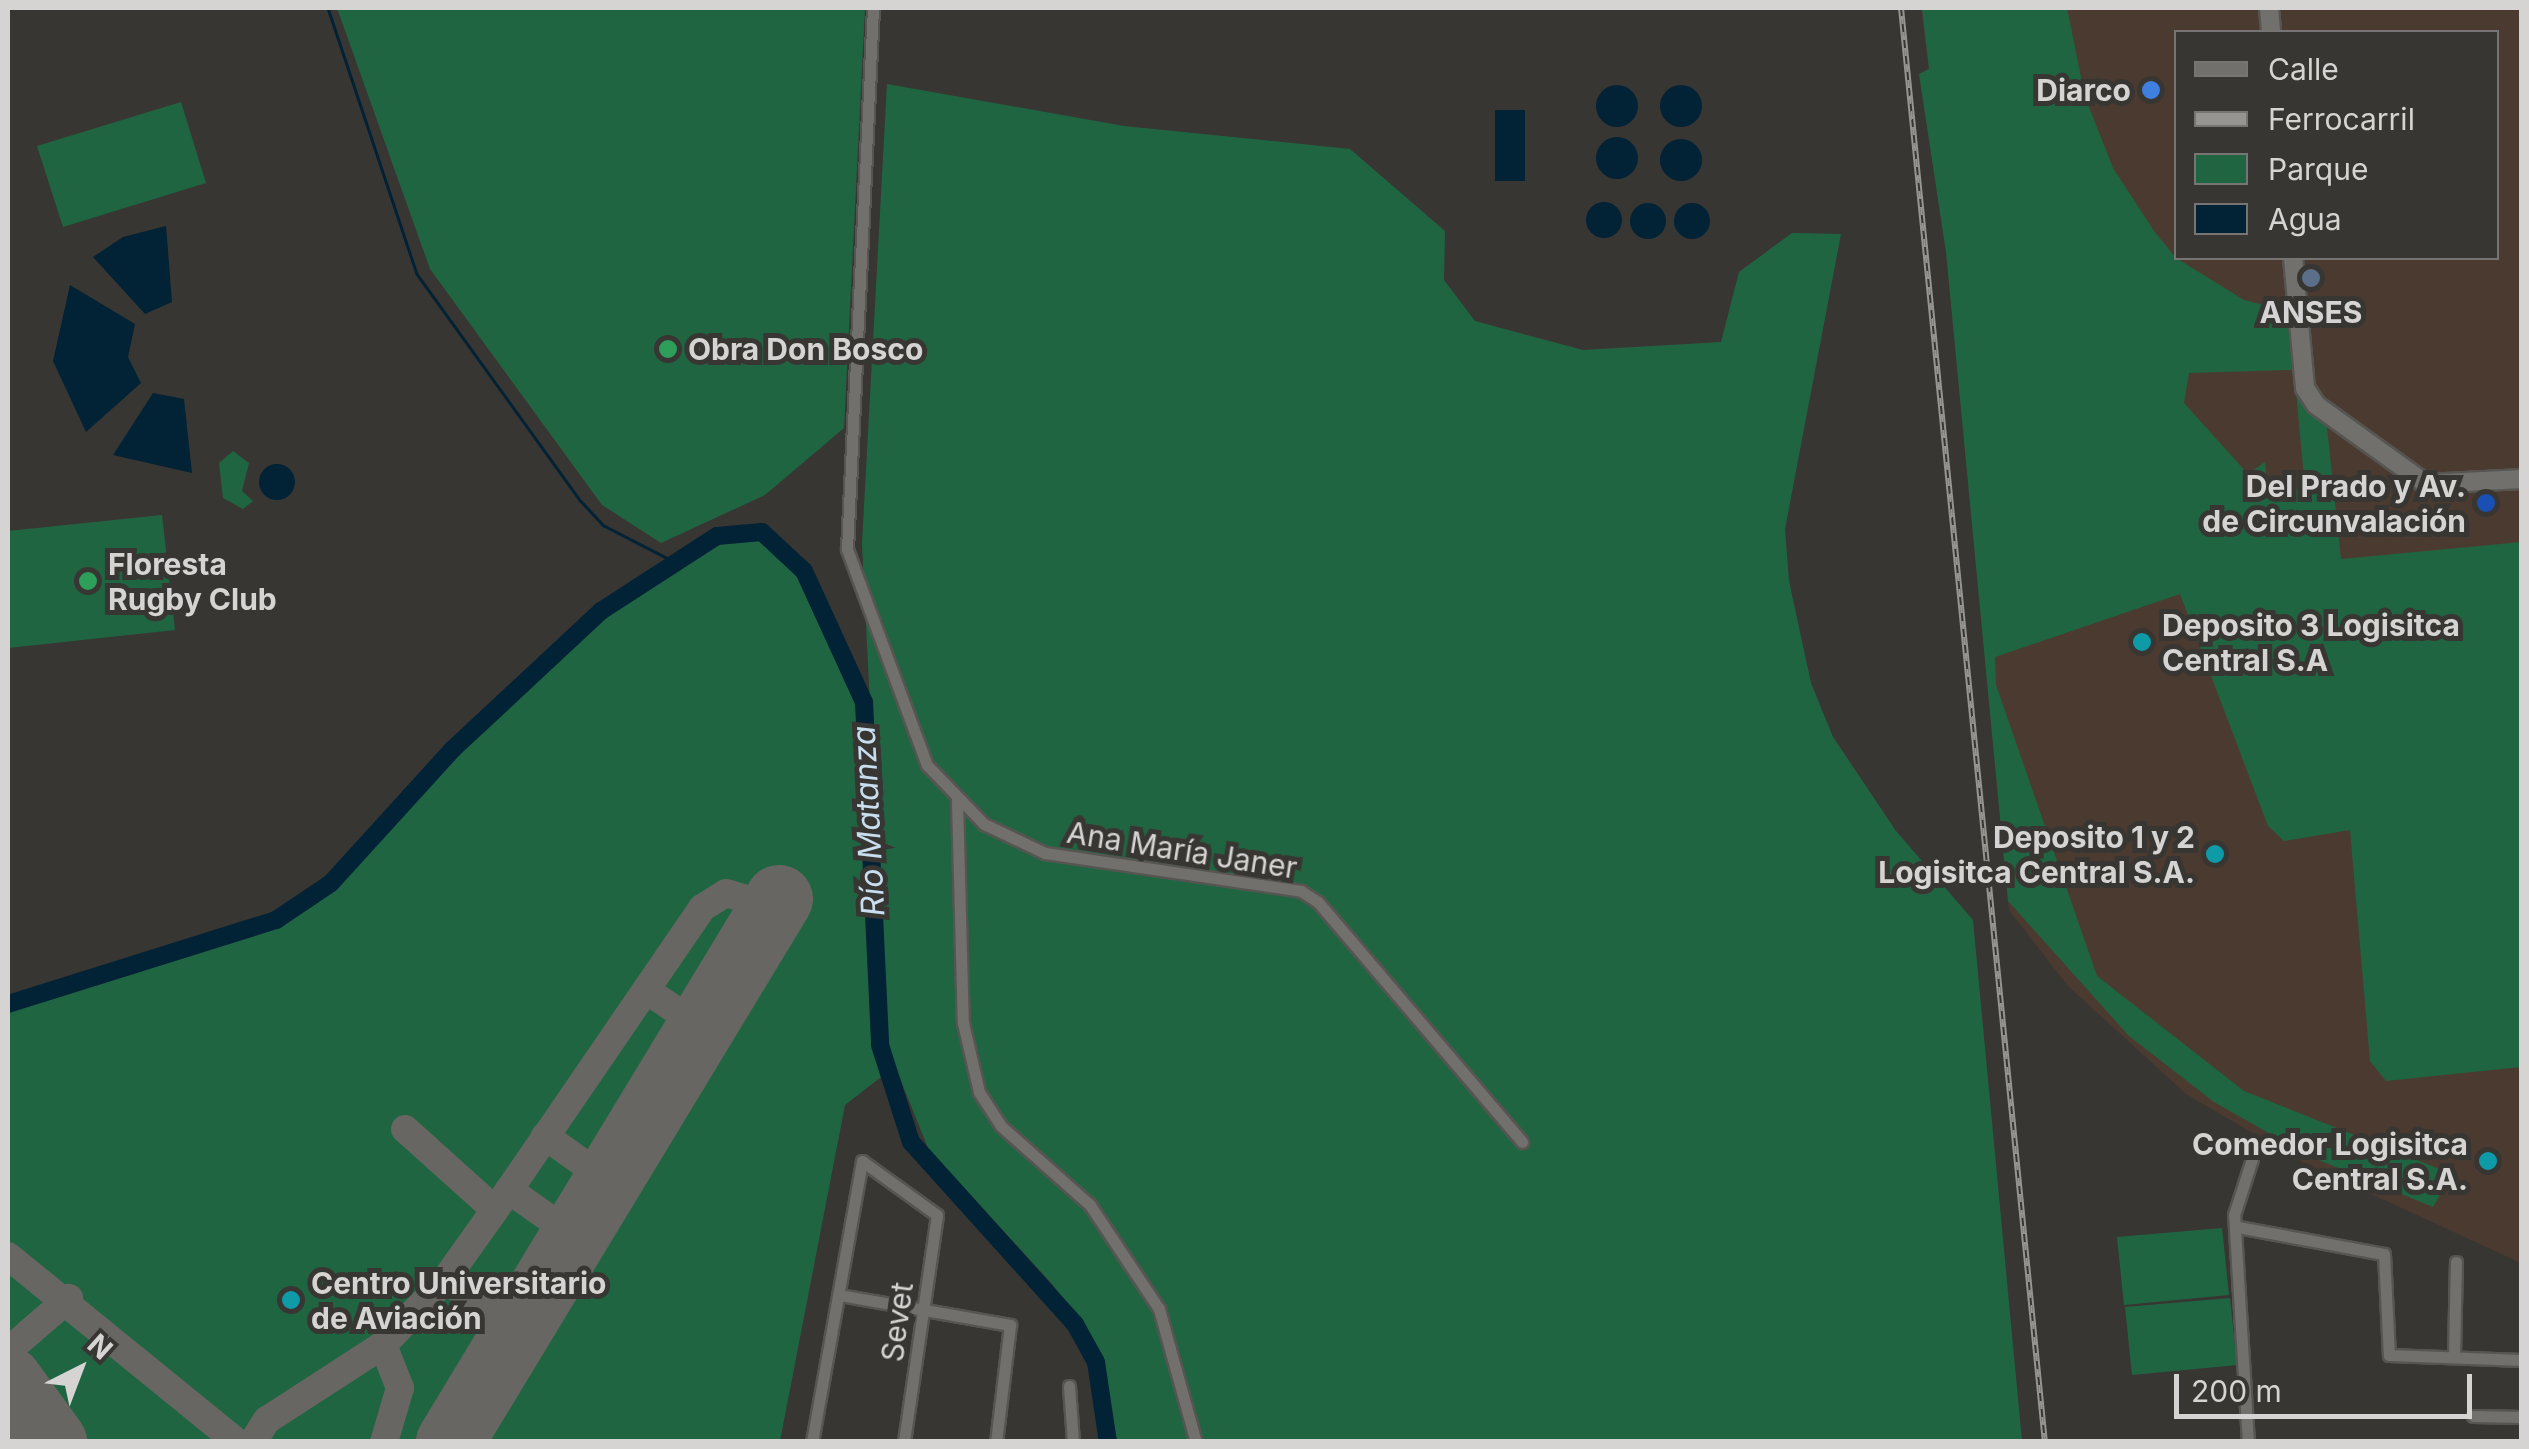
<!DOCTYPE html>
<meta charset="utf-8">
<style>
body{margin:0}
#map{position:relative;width:2529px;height:1449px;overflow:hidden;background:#383633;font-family:Inter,sans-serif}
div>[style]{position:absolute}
.commercial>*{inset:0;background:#4b3a30}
.green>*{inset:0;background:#206542}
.water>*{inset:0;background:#022235}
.round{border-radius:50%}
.stream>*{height:2.5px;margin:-1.25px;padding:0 1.25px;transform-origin:1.25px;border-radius:1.25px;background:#022235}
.river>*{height:18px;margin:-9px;padding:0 9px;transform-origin:9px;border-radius:9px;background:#022235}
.taxiway>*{height:28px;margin:-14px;padding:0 14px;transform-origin:14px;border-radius:14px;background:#676662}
.runway>*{height:68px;margin:-34px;padding:0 34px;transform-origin:34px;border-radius:34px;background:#676662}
.roads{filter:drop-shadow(2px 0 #565552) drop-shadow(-2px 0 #565552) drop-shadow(0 2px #565552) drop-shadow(0 -2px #565552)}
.street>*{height:11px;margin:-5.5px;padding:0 5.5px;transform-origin:5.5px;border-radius:5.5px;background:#72706c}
.secondary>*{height:18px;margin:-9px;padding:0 9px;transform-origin:9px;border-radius:9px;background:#72706c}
.rail>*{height:6px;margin-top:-3px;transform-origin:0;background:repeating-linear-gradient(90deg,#383633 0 8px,#969592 0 16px);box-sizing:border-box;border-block:2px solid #969592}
.dots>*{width:28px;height:28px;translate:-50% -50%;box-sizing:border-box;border:5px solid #383633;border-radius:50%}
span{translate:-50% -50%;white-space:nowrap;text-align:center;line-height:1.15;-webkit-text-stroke:10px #383633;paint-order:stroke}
.poi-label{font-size:30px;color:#d5d4d2;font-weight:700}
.right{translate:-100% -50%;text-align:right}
.left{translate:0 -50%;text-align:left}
.street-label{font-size:30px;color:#d5d4d2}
.water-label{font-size:32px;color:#c8deee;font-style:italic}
.frame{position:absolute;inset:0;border:10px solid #d5d4d2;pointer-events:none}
.legend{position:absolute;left:2174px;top:30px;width:325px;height:230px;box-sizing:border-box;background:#383633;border:2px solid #777573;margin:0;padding:12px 18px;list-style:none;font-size:30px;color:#d5d4d2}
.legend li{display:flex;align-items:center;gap:20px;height:50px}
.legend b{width:50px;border:2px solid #777573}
.north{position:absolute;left:30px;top:1319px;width:100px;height:100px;-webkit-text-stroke:8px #383633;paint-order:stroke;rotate:42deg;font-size:28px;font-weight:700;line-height:40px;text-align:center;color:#d5d4d2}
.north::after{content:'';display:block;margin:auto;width:35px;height:45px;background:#d5d4d2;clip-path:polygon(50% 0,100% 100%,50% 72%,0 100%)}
.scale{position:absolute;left:2174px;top:1374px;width:298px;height:45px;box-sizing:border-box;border:5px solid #d5d4d2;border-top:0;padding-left:12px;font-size:30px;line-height:35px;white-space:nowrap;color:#d5d4d2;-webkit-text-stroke:8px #383633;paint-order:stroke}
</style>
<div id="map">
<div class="commercial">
<i style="clip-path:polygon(evenodd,1921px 8px,2521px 8px,2521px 1263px,2304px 1163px,2186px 1094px,2068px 986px,2009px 910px,1946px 252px,1919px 74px,1929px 69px,1921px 8px,2176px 32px,2496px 32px,2496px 258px,2176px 258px,2176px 32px)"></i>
</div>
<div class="green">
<i style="clip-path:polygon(337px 8px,865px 8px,844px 428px,765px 495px,661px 543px,602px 505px,430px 269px)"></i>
<i style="clip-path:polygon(1922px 8px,2067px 8px,2085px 97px,2113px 168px,2154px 231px,2176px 258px,2244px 300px,2287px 311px,2292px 370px,2189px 373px,2184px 403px,2248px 474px,2265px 462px,2268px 492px,2305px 488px,2296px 392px,2327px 427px,2341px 559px,2521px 542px,2521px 1067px,2386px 1081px,2370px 1061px,2350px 830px,2284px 841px,2268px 826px,2180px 594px,1995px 657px,1996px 685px,2097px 976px,2244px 1091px,2452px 1174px,2433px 1207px,2309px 1156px,2214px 1102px,2129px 1036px,2008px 901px,1946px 252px,1919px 74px,1929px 69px)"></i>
<i style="clip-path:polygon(887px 84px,1124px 126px,1350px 149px,1445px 231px,1444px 280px,1475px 321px,1583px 350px,1721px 342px,1739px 272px,1792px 233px,1841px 234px,1785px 529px,1789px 581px,1811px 683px,1833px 737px,1896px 831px,1973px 920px,2022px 1441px,1117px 1441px,1097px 1349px,1053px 1285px,928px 1148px,887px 1046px,862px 544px)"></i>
<i style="clip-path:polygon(181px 102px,206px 183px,63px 227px,37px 146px)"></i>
<i style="clip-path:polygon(233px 451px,249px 463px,242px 491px,253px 501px,243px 509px,223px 498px,219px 463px)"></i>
<i style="clip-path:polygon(162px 515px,175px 630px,8px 648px,8px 531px)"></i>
<i style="clip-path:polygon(729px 531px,762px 532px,804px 571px,864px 702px,880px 1045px,889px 1071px,845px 1105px,780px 1441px,8px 1441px,8px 1004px,276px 920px,357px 859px,453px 749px,585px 624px)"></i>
<i style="clip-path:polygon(2222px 1228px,2229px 1295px,2124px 1305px,2117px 1237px)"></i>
<i style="clip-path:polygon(2230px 1298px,2237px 1365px,2132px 1375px,2125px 1307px)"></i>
</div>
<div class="water">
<i class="round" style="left:1596px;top:85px;width:42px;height:42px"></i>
<i class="round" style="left:1660px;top:85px;width:42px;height:42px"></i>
<i style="clip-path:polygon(1495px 110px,1525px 110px,1525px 181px,1495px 181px)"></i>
<i class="round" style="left:1596px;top:137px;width:42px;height:42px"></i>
<i class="round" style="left:1660px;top:139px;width:42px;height:42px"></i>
<i class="round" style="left:1586px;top:202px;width:36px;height:36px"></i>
<i class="round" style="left:1630px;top:203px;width:36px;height:36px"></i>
<i class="round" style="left:1674px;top:203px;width:36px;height:36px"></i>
<i style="clip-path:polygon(166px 226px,172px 302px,145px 314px,93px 257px,123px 237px)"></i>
<i style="clip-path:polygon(70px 285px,135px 324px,128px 357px,141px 383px,86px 432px,53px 361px)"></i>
<i style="clip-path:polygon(153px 393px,184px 399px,192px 473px,113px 455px)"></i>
<i class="round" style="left:259px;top:464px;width:36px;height:36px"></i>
</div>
<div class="stream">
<i style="left:328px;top:8px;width:280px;rotate:71.5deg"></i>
<i style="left:417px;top:274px;width:279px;rotate:54.2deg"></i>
<i style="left:580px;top:500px;width:34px;rotate:47deg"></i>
<i style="left:603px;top:525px;width:79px;rotate:27.2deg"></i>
</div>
<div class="river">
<i style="left:8px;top:1004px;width:281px;rotate:-17.4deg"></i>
<i style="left:276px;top:920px;width:66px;rotate:-33.9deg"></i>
<i style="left:331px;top:883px;width:181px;rotate:-47.7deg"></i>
<i style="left:453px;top:749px;width:202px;rotate:-43deg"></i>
<i style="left:601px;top:611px;width:138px;rotate:-32.9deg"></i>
<i style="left:717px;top:536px;width:45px;rotate:-5.1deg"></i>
<i style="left:762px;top:532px;width:57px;rotate:42.9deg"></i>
<i style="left:804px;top:571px;width:144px;rotate:65.4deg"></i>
<i style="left:864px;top:702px;width:343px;rotate:87.3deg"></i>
<i style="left:880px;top:1045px;width:102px;rotate:72.3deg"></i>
<i style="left:911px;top:1142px;width:245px;rotate:48deg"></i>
<i style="left:1075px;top:1324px;width:43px;rotate:61.1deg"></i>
<i style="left:1096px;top:1362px;width:81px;rotate:81.5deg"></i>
</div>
<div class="taxiway">
<i style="left:646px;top:990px;width:66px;rotate:33.9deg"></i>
<i style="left:405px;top:1129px;width:121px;rotate:42deg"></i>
<i style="left:545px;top:1136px;width:77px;rotate:35.5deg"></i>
<i style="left:574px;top:1236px;width:80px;rotate:-144.7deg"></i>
<i style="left:509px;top:1190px;width:342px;rotate:-55.6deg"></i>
<i style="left:702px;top:908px;width:28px;rotate:-32deg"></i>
<i style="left:726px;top:893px;width:49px;rotate:16.6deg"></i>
<i style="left:8px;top:1256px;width:295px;rotate:39.1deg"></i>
<i style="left:445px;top:1280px;width:88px;rotate:33.9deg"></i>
<i style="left:383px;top:1345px;width:46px;rotate:68.4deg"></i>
<i style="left:400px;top:1388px;width:56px;rotate:106.5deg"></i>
<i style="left:8px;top:1351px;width:81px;rotate:-41deg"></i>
<i style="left:253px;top:1442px;width:26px;rotate:-58deg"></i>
<i style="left:267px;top:1420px;width:138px;rotate:-32.9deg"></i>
<i style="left:383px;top:1345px;width:90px;rotate:-46.4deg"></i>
<i style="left:445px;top:1280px;width:110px;rotate:-54.6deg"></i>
</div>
<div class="runway">
<i style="left:8px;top:1380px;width:77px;rotate:54deg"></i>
<i style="left:450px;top:1442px;width:635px;rotate:-58.79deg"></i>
</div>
<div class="roads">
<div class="street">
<i style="left:873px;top:8px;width:542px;rotate:92.75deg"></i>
<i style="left:847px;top:549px;width:230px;rotate:69.7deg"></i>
<i style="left:927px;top:765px;width:82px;rotate:46deg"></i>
<i style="left:984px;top:824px;width:68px;rotate:25.4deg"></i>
<i style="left:1045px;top:853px;width:259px;rotate:8.4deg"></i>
<i style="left:1301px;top:891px;width:20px;rotate:33deg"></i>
<i style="left:1318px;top:902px;width:315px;rotate:49.6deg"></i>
<i style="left:957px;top:800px;width:223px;rotate:88.5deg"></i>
<i style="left:963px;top:1023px;width:71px;rotate:76.9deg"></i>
<i style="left:979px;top:1092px;width:40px;rotate:57.1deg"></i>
<i style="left:1001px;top:1126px;width:119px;rotate:41.6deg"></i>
<i style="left:1090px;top:1205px;width:125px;rotate:56.4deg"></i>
<i style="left:1159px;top:1309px;width:138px;rotate:74.5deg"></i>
<i style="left:2238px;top:1227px;width:148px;rotate:10.5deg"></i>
<i style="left:2384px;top:1254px;width:101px;rotate:87.2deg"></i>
<i style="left:2389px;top:1355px;width:133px;rotate:2.2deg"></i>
<i style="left:840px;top:1295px;width:173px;rotate:10deg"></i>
<i style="left:1010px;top:1325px;width:118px;rotate:96.8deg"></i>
<i style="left:2454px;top:1355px;width:93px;rotate:-88.8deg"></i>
<i style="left:1069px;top:1386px;width:56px;rotate:85.9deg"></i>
<i style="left:2473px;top:1416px;width:49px;rotate:1.2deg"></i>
<i style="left:812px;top:1442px;width:285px;rotate:-79.9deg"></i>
<i style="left:862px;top:1161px;width:92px;rotate:35.8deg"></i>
<i style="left:937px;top:1215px;width:229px;rotate:98.3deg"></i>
<i style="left:2248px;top:1442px;width:227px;rotate:-93.5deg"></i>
<i style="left:2234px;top:1215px;width:59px;rotate:-72.2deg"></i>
</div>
<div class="secondary">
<i style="left:2269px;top:8px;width:24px;rotate:85deg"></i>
<i style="left:2293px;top:258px;width:131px;rotate:84.7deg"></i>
<i style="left:2305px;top:388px;width:20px;rotate:57deg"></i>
<i style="left:2316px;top:405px;width:135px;rotate:35.7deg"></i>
<i style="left:2426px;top:484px;width:96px;rotate:-3deg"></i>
</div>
</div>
<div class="rail">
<i style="left:1901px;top:8px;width:1441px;rotate:84.27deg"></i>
</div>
<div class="dots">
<i style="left:2151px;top:90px;background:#3f7fe0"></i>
<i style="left:2311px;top:278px;background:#5c6f8a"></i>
<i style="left:668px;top:349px;background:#2e9e5b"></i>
<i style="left:2486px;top:503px;background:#1a4fb4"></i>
<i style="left:88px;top:581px;background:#2e9e5b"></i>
<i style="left:2142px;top:642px;background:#0f9aa8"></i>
<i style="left:2215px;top:854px;background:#0f9aa8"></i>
<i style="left:2488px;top:1161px;background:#0f9aa8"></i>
<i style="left:291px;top:1300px;background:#0f9aa8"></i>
</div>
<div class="poi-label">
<span class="right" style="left:2131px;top:90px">Diarco</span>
<span style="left:2311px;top:312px">ANSES</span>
<span class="left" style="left:688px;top:349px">Obra Don Bosco</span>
<span class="right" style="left:2466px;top:503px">Del Prado y Av.<br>de Circunvalación</span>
<span class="left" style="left:108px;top:581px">Floresta<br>Rugby Club</span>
<span class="left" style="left:2162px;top:642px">Deposito 3 Logisitca<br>Central S.A</span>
<span class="right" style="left:2195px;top:854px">Deposito 1 y 2<br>Logisitca Central S.A.</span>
<span class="right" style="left:2468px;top:1161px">Comedor Logisitca<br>Central S.A.</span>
<span class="left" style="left:311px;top:1300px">Centro Universitario<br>de Aviación</span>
</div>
<div class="street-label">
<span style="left:1182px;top:850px;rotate:9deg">Ana María Janer</span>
<span style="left:897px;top:1322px;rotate:-82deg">Sevet</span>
</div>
<div class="water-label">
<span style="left:869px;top:821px;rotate:-93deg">Río Matanza</span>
</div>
<div class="frame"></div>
<ul class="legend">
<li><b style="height:12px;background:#72706c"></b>Calle</li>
<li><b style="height:12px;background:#969592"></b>Ferrocarril</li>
<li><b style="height:28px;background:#206542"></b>Parque</li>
<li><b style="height:28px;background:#022235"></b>Agua</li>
</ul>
<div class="north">N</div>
<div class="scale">200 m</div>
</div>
